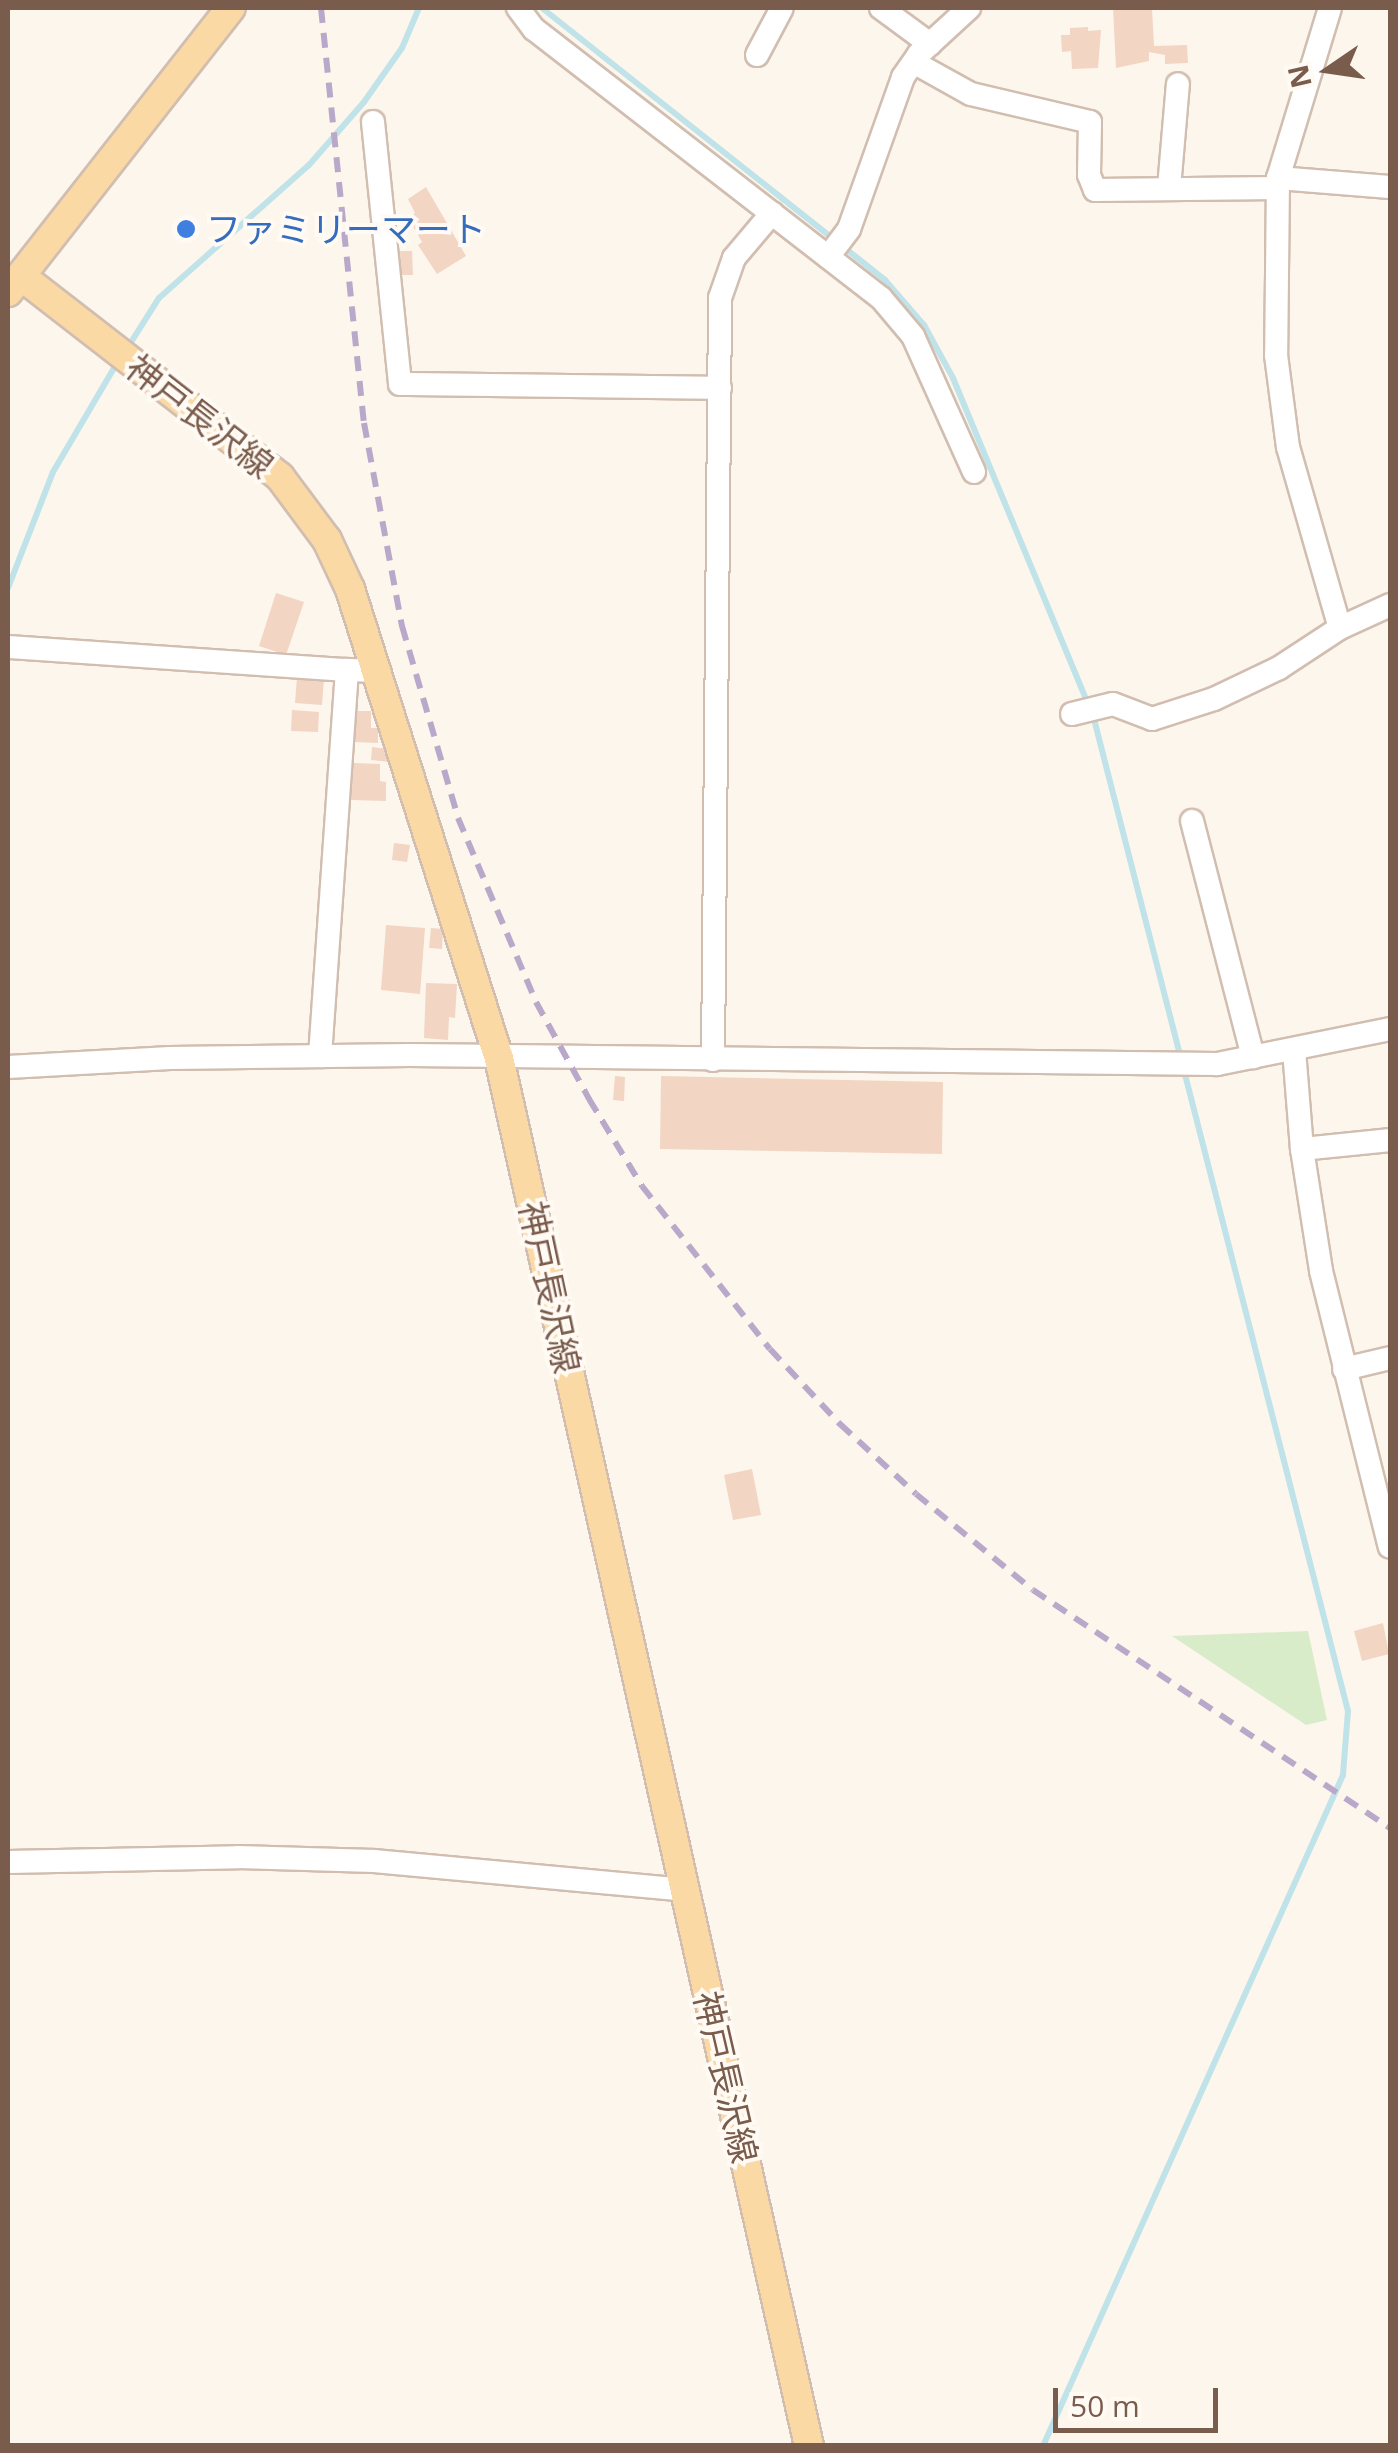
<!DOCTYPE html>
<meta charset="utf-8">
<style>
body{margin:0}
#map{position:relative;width:1398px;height:2453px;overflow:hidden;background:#fdf6ec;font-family:"Open Sans","Noto Sans JP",sans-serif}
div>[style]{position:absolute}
.green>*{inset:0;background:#d8ecc9}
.stream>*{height:6px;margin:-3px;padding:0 3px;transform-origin:3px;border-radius:3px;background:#bfe3e8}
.building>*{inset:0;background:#f3d5c3}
.roads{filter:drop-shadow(2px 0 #d1beb0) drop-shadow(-2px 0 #d1beb0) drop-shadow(0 2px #d1beb0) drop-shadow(0 -2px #d1beb0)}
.minor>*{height:22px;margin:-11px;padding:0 11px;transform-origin:11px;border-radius:11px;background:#fff}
.major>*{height:28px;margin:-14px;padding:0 14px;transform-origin:14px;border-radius:14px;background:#fbd9a5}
.rail>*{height:6px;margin-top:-3px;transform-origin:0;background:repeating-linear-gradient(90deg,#b9a8c9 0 15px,transparent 0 25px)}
.dots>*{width:28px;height:28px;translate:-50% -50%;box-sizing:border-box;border:5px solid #fffaf3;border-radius:50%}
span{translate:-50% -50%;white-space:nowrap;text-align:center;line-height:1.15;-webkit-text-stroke:8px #fffaf3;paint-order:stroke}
.shop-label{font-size:35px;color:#366cbe}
.left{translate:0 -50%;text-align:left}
.street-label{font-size:35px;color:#7a5c4d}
.frame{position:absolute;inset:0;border:10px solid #7a5c4d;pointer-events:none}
.north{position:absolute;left:1278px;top:20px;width:100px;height:100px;-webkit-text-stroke:8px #fffaf3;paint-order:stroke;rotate:257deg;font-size:28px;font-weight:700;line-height:40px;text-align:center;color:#7a5c4d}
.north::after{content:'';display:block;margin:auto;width:35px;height:45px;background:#7a5c4d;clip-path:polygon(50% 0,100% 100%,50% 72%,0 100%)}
.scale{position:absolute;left:1053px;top:2388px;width:165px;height:45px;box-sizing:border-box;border:5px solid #7a5c4d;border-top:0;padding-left:12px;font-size:30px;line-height:35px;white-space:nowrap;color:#7a5c4d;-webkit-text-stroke:8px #fffaf3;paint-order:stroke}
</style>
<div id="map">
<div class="green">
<i style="clip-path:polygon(1308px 1631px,1327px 1720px,1306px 1725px,1172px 1636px)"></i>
</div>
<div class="stream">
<i style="left:542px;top:8px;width:438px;rotate:38.4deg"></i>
<i style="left:885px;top:280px;width:60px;rotate:49.1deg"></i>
<i style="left:924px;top:325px;width:60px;rotate:61.3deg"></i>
<i style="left:953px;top:378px;width:369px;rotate:67.5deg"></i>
<i style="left:1094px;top:719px;width:1024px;rotate:75.64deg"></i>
<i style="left:1348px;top:1711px;width:64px;rotate:94.5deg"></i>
<i style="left:1343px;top:1775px;width:735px;rotate:114.09deg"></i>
<i style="left:128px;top:347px;width:58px;rotate:-57.7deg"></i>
<i style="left:159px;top:298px;width:200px;rotate:-41.6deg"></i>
<i style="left:309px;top:165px;width:84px;rotate:-48.9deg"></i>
<i style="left:364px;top:102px;width:66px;rotate:-54.9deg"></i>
<i style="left:402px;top:48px;width:43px;rotate:-67deg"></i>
<i style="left:8px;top:588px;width:124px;rotate:-68.8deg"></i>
<i style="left:53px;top:472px;width:129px;rotate:-59.6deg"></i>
</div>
<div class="building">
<i style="clip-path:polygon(1113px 8px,1152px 9px,1154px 46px,1187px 45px,1188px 63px,1165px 64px,1165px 55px,1149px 52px,1149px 61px,1116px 68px)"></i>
<i style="clip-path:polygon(1088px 27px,1088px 31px,1101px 30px,1098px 68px,1072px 69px,1071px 51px,1062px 52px,1061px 35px,1070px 35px,1070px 28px)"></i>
<i style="clip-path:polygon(426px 187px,466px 256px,437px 274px,418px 245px,422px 242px,408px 218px,415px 213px,408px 199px)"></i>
<i style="clip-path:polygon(400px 251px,412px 251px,413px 275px,401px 275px)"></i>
<i style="clip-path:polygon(276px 593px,304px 602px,286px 655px,259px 646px)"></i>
<i style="clip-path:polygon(297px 677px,324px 679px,322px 705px,295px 703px)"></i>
<i style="clip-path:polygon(292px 710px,319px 712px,318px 732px,291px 731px)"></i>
<i style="clip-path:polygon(353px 711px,371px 711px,371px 728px,378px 728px,378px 743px,353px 742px)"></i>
<i style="clip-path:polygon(372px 747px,387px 749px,390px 762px,371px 760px)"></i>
<i style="clip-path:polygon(353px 763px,380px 764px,380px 781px,386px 782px,386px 801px,351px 800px)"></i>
<i style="clip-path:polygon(394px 843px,410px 845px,407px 862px,392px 860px)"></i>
<i style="clip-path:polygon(386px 925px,425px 928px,420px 994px,381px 990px)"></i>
<i style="clip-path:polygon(431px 928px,443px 929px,442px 949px,429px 948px)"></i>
<i style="clip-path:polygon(426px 983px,457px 984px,455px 1018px,449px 1017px,448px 1040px,424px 1038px)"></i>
<i style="clip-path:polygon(615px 1076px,625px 1077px,624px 1101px,613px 1100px)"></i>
<i style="clip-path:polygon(661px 1076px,943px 1082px,942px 1154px,660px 1149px)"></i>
<i style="clip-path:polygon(752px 1469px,761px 1515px,733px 1520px,724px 1475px)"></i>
<i style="clip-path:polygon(1383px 1623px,1389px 1654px,1362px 1661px,1354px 1631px)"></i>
</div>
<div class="roads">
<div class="minor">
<i style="left:518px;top:8px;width:26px;rotate:53deg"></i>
<i style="left:534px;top:29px;width:439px;rotate:37.8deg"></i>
<i style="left:881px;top:298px;width:50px;rotate:49.9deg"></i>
<i style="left:913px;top:336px;width:149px;rotate:65.8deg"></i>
<i style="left:881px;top:8px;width:61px;rotate:36.3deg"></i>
<i style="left:1330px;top:8px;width:178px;rotate:107deg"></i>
<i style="left:1278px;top:178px;width:177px;rotate:90.6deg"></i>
<i style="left:1276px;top:355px;width:93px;rotate:82.6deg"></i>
<i style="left:1288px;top:447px;width:188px;rotate:74deg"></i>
<i style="left:1340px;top:628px;width:55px;rotate:-24.7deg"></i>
<i style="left:757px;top:55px;width:53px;rotate:-62deg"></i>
<i style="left:915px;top:63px;width:64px;rotate:29deg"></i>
<i style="left:971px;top:94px;width:122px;rotate:13.2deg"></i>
<i style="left:1090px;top:122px;width:53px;rotate:91.1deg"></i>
<i style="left:1089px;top:175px;width:16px;rotate:68deg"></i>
<i style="left:1095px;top:190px;width:183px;rotate:-0.6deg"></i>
<i style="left:373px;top:122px;width:263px;rotate:84.1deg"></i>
<i style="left:400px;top:384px;width:320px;rotate:0.7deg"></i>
<i style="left:1278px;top:178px;width:112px;rotate:4.6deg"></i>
<i style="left:1169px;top:188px;width:104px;rotate:-85.1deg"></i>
<i style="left:828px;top:257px;width:35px;rotate:-53deg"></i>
<i style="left:849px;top:229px;width:161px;rotate:-70.4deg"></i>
<i style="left:903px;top:77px;width:28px;rotate:-55deg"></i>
<i style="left:919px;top:54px;width:68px;rotate:-42.6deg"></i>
<i style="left:8px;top:647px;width:340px;rotate:3.9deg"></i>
<i style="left:1072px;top:714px;width:42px;rotate:-13.7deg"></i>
<i style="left:1113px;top:704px;width:42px;rotate:21deg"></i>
<i style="left:1152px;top:719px;width:65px;rotate:-17.9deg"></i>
<i style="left:1214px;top:699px;width:72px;rotate:-25.5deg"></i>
<i style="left:1279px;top:668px;width:73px;rotate:-33.3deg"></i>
<i style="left:1192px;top:821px;width:244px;rotate:75.5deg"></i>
<i style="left:1294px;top:1050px;width:99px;rotate:85.4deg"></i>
<i style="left:1302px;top:1149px;width:123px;rotate:81.1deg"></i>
<i style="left:1321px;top:1271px;width:284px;rotate:76deg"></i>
<i style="left:320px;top:1056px;width:387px;rotate:-86deg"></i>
<i style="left:347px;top:670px;width:32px;rotate:2deg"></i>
<i style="left:713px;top:1060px;width:762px;rotate:-89.47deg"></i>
<i style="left:720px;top:298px;width:42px;rotate:-70.7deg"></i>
<i style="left:734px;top:258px;width:59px;rotate:-49.8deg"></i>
<i style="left:8px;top:1067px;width:162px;rotate:-3.2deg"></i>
<i style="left:170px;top:1058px;width:240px;rotate:-0.7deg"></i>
<i style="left:410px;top:1055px;width:807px;rotate:0.64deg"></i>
<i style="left:1217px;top:1064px;width:177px;rotate:-11.4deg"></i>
<i style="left:1302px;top:1149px;width:88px;rotate:-5.8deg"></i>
<i style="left:1344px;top:1369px;width:47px;rotate:-13.4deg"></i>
<i style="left:8px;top:1862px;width:230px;rotate:-1.2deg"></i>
<i style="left:238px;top:1857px;width:136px;rotate:1.7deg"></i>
<i style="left:374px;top:1861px;width:312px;rotate:5.3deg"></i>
</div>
<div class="major">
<i style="left:21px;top:276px;width:328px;rotate:37.8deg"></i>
<i style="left:280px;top:477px;width:79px;rotate:53.3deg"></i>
<i style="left:327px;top:540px;width:54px;rotate:64.9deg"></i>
<i style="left:350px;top:589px;width:492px;rotate:72.4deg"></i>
<i style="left:499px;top:1058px;width:1422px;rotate:77.41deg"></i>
<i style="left:8px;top:292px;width:361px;rotate:-51.9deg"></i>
</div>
</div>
<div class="rail">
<i style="left:321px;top:8px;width:417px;rotate:84.1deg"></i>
<i style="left:364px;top:423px;width:207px;rotate:79.4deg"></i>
<i style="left:402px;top:626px;width:200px;rotate:73.7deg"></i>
<i style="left:458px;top:818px;width:200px;rotate:67deg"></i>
<i style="left:536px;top:1002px;width:111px;rotate:61.3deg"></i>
<i style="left:589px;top:1099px;width:102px;rotate:58.7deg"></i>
<i style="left:642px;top:1186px;width:207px;rotate:51.9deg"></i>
<i style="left:770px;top:1349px;width:103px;rotate:47deg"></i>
<i style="left:840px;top:1424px;width:103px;rotate:42.6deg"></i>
<i style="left:916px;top:1494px;width:151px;rotate:39.4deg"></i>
<i style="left:1033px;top:1590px;width:429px;rotate:33.7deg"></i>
</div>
<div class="dots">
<i style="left:186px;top:229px;background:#3f7fe0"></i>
</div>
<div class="shop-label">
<span class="left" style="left:206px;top:229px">ファミリーマート</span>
</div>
<div class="street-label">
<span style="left:200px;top:416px;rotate:38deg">神戸長沢線</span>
<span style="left:550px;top:1287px;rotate:78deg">神戸長沢線</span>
<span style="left:726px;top:2077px;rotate:77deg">神戸長沢線</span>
</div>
<div class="frame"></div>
<div class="north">N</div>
<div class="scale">50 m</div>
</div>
